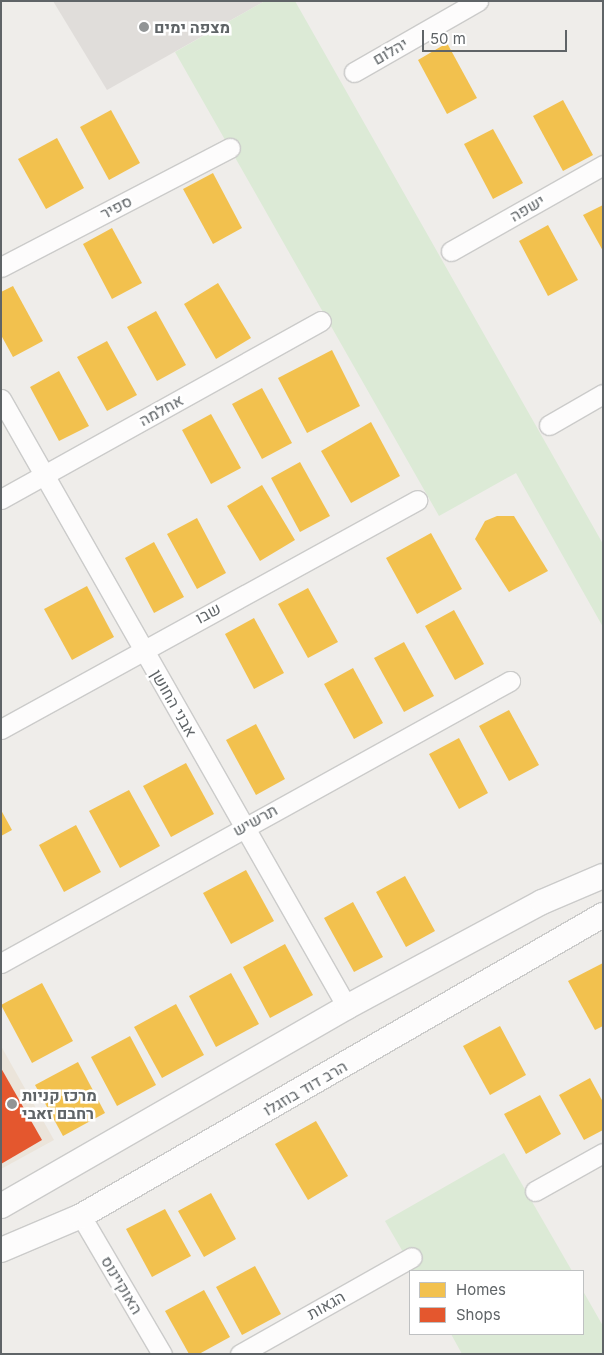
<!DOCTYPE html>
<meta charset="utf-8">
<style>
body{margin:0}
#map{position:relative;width:604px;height:1355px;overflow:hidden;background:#efedea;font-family:Inter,Heebo,sans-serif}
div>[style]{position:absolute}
.commercial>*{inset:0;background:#ebe4da}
.education>*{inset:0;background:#e0ddda}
.green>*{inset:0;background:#dcead6}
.homes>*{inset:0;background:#f2c14e}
.shops>*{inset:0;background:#e4572e}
.roads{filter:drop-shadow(1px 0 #cbcbca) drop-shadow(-1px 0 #cbcbca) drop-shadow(0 1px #cbcbca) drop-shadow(0 -1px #cbcbca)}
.minor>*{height:19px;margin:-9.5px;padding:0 9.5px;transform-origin:9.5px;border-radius:9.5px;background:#fdfcfc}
.tertiary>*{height:24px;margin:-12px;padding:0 12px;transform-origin:12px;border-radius:12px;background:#fdfcfc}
.dots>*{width:14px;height:14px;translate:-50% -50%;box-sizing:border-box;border:2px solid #fff;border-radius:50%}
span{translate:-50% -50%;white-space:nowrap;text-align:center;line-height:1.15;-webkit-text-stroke:5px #fff;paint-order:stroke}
.poi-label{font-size:16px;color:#5f6467;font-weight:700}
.left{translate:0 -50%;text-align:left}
.street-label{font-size:16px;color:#5f6467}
.frame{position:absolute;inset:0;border:2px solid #5f6467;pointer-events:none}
.legend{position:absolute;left:409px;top:1270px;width:175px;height:65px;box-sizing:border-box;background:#fff;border:1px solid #bfc1c2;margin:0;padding:6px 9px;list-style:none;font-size:15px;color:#5f6467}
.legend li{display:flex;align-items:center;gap:10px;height:25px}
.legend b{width:25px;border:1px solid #bfc1c2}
.scale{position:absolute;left:422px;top:30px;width:145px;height:22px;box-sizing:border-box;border:2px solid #5f6467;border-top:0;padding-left:6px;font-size:15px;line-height:18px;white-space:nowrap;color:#5f6467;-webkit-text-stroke:4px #fff;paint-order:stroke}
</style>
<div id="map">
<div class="commercial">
<i style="clip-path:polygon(1px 1046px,54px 1140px,1px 1169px)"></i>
</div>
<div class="education">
<i style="clip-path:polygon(53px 1px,265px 1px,107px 90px)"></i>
</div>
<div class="green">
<i style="clip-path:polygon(265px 1px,295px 1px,603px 544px,603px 627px,516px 473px,439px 516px,175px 52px)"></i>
<i style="clip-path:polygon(504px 1153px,572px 1271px,414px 1271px,385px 1221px)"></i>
<i style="clip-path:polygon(583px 1291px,603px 1326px,603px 1354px,462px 1354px,451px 1334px,583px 1334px)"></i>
</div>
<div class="homes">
<i style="clip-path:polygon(447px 43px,477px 98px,447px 114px,418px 60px)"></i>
<i style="clip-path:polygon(563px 100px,593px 155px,563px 171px,533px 116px)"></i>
<i style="clip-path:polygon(111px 110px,140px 163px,109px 180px,80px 127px)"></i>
<i style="clip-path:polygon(493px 129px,523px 183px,493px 199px,464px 144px)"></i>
<i style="clip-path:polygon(57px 138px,84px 188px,46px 209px,18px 159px)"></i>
<i style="clip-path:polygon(213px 173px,242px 228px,213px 244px,183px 189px)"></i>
<i style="clip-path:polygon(603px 205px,603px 251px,583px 215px)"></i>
<i style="clip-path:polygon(548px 225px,578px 280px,548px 296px,519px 241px)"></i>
<i style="clip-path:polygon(112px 228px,142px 283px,112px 299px,83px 244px)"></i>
<i style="clip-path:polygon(218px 283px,251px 338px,216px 359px,184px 304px)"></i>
<i style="clip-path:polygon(13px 286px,43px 341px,13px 357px,1px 335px,1px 292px)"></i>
<i style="clip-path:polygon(156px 311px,186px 365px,157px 381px,127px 327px)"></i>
<i style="clip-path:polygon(107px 341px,137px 395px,107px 411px,77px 357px)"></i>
<i style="clip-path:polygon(332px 350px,360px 406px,307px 433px,278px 378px)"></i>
<i style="clip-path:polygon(59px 371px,89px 426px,59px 441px,30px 387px)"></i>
<i style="clip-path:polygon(262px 388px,292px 443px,262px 459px,232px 404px)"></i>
<i style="clip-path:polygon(211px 414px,241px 468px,211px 484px,182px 430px)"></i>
<i style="clip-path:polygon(371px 422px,400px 476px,351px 503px,321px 451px)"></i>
<i style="clip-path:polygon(300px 462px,330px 516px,300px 532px,271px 478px)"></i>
<i style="clip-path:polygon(262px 485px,295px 540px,260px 561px,227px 506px)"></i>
<i style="clip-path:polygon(497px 516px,514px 516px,548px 571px,509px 592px,475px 539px,485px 521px)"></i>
<i style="clip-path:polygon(197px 518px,226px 573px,197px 589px,167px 534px)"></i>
<i style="clip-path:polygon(431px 533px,462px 589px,417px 614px,386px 558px)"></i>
<i style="clip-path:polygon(154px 542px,184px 597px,154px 613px,125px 558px)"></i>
<i style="clip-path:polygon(87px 586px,114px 637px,72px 660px,44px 609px)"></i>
<i style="clip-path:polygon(308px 588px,338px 642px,308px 658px,278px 604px)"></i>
<i style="clip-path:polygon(454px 610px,484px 664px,455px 680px,425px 626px)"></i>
<i style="clip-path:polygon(254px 618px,284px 673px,254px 689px,225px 634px)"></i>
<i style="clip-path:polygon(404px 642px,434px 696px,404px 712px,374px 658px)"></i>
<i style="clip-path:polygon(353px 668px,383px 723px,354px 739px,324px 684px)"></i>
<i style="clip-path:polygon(509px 710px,539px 765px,509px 781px,479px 726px)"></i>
<i style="clip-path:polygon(256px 724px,285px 779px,256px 795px,226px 740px)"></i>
<i style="clip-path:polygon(459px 738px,488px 793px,459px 809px,429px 754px)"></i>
<i style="clip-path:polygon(186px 763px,214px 814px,171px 837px,143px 786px)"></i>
<i style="clip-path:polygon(129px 790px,160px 846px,120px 868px,89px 811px)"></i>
<i style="clip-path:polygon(1px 810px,12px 830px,1px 836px)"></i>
<i style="clip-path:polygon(76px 825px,101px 872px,64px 892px,39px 845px)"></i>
<i style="clip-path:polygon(246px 870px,274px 921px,231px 944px,203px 893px)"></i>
<i style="clip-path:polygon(405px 876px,435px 931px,406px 947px,376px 892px)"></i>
<i style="clip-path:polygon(353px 902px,383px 957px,354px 972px,324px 918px)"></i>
<i style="clip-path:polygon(285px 944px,313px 995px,270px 1018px,243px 967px)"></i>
<i style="clip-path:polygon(603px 963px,603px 1026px,595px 1030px,568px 981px)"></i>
<i style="clip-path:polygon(231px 973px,259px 1024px,216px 1047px,189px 996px)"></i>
<i style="clip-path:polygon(42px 983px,73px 1041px,32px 1063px,1px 1005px)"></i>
<i style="clip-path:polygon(176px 1004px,204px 1055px,162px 1078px,134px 1027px)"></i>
<i style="clip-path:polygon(500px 1026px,526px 1075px,490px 1095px,463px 1046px)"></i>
<i style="clip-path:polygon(130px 1036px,156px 1085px,117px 1106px,91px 1057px)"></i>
<i style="clip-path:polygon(78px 1062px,105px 1113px,63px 1136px,35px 1085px)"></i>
<i style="clip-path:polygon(590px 1078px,603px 1102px,603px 1130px,584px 1140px,559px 1095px)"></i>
<i style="clip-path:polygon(540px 1095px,561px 1134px,526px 1154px,504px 1114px)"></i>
<i style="clip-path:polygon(316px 1121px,348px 1176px,308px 1200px,275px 1144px)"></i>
<i style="clip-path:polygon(211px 1193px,236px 1239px,204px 1257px,178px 1211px)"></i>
<i style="clip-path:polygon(165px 1209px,191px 1256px,152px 1277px,126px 1229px)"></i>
<i style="clip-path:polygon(255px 1266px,281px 1314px,242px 1335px,216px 1287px)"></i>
<i style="clip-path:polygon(204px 1290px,230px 1337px,199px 1354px,189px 1354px,165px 1311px)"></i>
</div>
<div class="shops">
<i style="clip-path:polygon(1px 1068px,42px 1140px,1px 1164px)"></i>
</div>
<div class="roads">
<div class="minor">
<i style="left:354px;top:72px;width:143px;rotate:-29.8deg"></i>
<i style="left:451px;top:251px;width:175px;rotate:-29.5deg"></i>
<i style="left:1px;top:267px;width:258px;rotate:-27.5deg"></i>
<i style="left:1px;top:399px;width:700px;rotate:60.36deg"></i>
<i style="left:549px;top:425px;width:62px;rotate:-29.9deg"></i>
<i style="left:1px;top:499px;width:366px;rotate:-29.1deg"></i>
<i style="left:1px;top:729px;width:475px;rotate:-28.8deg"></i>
<i style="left:1px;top:963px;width:582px;rotate:-28.99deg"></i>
<i style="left:535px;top:1191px;width:78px;rotate:-29.2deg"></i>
<i style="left:81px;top:1216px;width:160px;rotate:59.6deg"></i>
<i style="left:240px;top:1354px;width:197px;rotate:-29.4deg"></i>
</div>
<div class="tertiary">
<i style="left:1px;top:1206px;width:399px;rotate:-29.9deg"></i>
<i style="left:347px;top:1007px;width:221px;rotate:-28.3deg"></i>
<i style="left:542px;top:902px;width:66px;rotate:-23.1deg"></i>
<i style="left:1px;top:1250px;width:87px;rotate:-23deg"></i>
<i style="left:81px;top:1216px;width:603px;rotate:-29.97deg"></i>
</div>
</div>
<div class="dots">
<i style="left:144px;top:27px;background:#919495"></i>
<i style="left:12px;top:1104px;background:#919495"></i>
</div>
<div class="poi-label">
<span class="left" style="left:154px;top:27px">מצפה ימים</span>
<span class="left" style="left:22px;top:1104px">מרכז קניות<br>רחבם זאבי</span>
</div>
<div class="street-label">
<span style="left:390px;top:51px;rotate:-30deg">יהלום</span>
<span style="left:116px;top:207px;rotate:-27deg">ספיר</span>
<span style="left:527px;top:208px;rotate:-30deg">ישפה</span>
<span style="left:161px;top:410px;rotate:-29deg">אחלמה</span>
<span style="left:208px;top:613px;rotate:-28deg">שבו</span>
<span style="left:174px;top:703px;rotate:60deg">אבני החושן</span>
<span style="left:255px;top:820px;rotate:-29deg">תרשיש</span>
<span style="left:305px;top:1088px;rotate:-30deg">הרב דוד בוזגלו</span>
<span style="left:122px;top:1285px;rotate:59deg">האוקיינוס</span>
<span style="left:326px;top:1305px;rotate:-29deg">הגאות</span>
</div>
<div class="frame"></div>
<ul class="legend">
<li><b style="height:14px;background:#f2c14e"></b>Homes</li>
<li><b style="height:14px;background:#e4572e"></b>Shops</li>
</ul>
<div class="scale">50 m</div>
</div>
